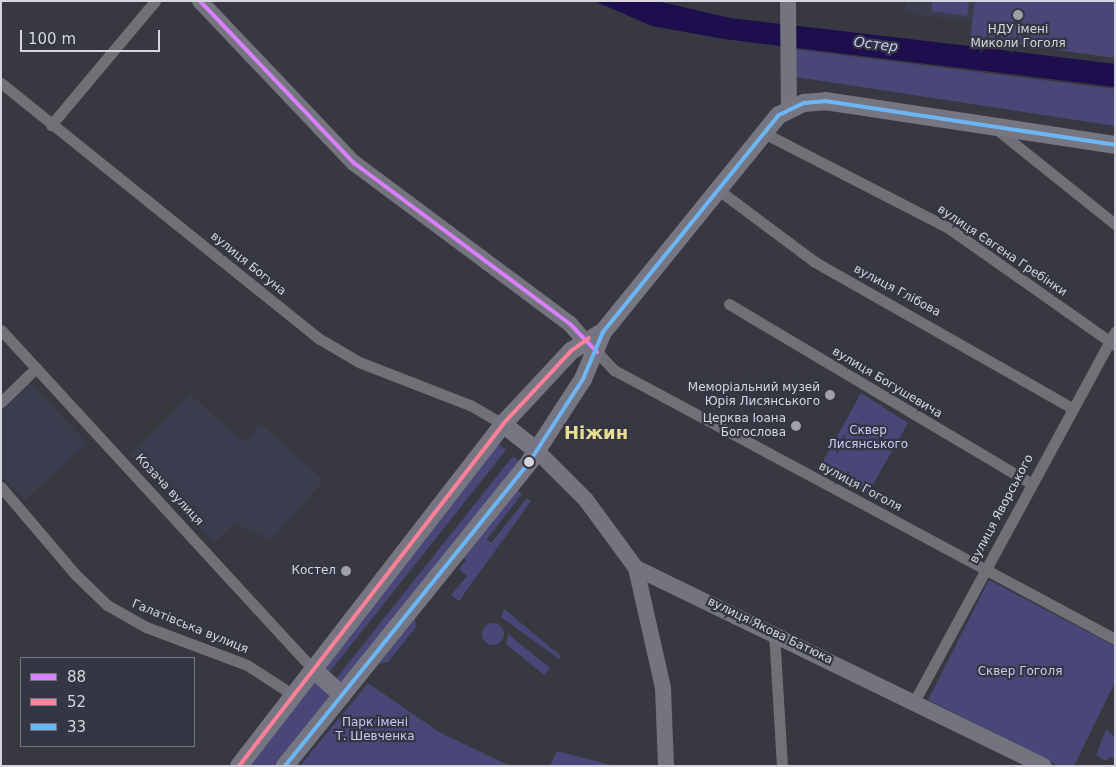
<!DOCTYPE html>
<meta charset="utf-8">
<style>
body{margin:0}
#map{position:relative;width:1116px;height:767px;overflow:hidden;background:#383940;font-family:"DejaVu Sans",sans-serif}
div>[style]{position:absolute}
.built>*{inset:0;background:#3c3c4f}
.green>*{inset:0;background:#484778}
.round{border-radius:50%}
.water>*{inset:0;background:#1d0e4e}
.street>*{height:11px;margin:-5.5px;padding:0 5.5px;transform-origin:5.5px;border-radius:5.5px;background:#707076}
.secondary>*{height:16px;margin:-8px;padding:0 8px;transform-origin:8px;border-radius:8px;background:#73747c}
.primary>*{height:18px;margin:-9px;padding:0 9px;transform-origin:9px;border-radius:9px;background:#757681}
.bus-1>*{height:4px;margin:-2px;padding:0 2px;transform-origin:2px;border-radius:2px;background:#d880ff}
.bus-2>*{height:4px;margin:-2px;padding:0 2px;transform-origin:2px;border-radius:2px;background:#ff8098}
.bus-3>*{height:4px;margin:-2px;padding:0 2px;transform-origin:2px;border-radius:2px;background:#6db6f5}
.dots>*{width:14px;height:14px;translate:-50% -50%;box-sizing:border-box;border:2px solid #353643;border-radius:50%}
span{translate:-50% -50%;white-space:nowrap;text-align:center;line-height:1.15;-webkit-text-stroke:4.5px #353643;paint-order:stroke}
.poi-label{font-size:12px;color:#d6d6df}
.right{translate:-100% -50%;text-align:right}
.street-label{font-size:12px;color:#d6d6df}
.park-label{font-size:12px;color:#c8caf4}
.water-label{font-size:14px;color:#caccf6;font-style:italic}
.district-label{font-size:18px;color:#e8df90;font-weight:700}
.frame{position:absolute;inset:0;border:2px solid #d6d6df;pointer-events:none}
.legend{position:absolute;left:20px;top:657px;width:175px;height:90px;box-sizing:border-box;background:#353643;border:1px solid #757681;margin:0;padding:6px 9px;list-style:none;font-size:15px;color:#d6d6df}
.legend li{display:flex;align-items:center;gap:10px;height:25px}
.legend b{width:25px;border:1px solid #757681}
.scale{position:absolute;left:20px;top:30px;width:140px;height:22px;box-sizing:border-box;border:2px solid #d6d6df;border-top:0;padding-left:6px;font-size:15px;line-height:18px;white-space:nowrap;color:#d6d6df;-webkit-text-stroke:4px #353643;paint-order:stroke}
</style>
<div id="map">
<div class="built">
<i style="clip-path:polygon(907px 1px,1115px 1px,977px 22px,904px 13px)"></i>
<i style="clip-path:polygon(29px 382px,87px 443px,25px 500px,1px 476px,1px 410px)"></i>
<i style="clip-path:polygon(190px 394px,240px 440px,247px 440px,261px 424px,324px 480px,271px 540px,235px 523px,214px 543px,131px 455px)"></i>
</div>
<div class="green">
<i style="clip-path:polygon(932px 1px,969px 1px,967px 16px,931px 11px)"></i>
<i style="clip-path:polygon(975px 1px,1115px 1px,1115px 58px,970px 38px)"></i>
<i style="clip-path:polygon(794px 49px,1115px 89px,1115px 126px,796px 77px)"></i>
<i style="clip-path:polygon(861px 393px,908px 423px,868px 493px,820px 467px)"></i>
<i style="clip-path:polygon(497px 443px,506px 450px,328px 674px,319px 668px)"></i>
<i style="clip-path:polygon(513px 456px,521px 462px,343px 686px,335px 680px)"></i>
<i style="clip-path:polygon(517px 490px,522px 494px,487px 539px,491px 543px,527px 498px,531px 501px,459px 601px,451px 595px,467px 576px,459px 569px,466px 560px,463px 558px)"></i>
<i style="clip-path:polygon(989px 580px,1115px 646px,1115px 682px,1074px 766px,1059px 766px,928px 700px)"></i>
<i style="clip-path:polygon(504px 609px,561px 656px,559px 659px,501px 617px)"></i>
<i style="clip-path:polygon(415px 619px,416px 627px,388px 662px,379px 664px)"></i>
<i class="round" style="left:482px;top:623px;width:22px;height:22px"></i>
<i style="clip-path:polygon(508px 634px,550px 668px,544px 675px,506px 644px)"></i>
<i style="clip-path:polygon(312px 679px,334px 697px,279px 766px,243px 766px)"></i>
<i style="clip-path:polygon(368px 683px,439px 732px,510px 766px,300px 766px)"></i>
<i style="clip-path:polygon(1106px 730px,1115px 737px,1115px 759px,1109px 757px,1106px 761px,1096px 755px)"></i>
<i style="clip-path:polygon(557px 751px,615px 766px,550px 766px)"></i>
</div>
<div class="water">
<i style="clip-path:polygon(594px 1px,657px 1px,730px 18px,978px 47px,979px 42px,986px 42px,985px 48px,1115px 64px,1115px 87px,724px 39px,652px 26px)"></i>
</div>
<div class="street">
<i style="left:1px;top:83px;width:407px;rotate:38.8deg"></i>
<i style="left:318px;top:338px;width:48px;rotate:30.3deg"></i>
<i style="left:359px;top:362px;width:119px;rotate:21.2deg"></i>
<i style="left:470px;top:405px;width:38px;rotate:30deg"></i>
<i style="left:51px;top:125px;width:162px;rotate:-50deg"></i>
<i style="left:995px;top:128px;width:154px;rotate:38.7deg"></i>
<i style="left:762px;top:132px;width:208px;rotate:27.2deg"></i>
<i style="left:947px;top:227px;width:205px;rotate:35.1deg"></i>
<i style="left:716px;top:188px;width:124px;rotate:36.8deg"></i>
<i style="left:815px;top:262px;width:296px;rotate:29.6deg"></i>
<i style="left:729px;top:304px;width:352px;rotate:30.7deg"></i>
<i style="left:1px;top:330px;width:462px;rotate:47.4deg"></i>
<i style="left:597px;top:352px;width:25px;rotate:47deg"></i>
<i style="left:614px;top:370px;width:569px;rotate:28.23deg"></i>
<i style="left:1px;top:402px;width:49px;rotate:-44.2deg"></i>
<i style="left:1px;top:487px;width:114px;rotate:49.6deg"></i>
<i style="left:75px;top:574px;width:45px;rotate:44.1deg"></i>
<i style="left:107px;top:605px;width:45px;rotate:29.4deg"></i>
<i style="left:146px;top:627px;width:108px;rotate:20.6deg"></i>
<i style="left:247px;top:665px;width:57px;rotate:32.9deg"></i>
<i style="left:774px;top:632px;width:134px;rotate:86.6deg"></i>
<i style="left:915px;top:700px;width:419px;rotate:-61.5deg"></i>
</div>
<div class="secondary">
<i style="left:200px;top:1px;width:224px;rotate:46.5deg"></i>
<i style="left:354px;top:163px;width:269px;rotate:36.7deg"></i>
<i style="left:570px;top:324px;width:21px;rotate:49deg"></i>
<i style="left:788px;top:1px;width:108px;rotate:89.5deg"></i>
<i style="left:536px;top:450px;width:71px;rotate:45deg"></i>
<i style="left:586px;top:500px;width:84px;rotate:53.7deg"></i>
<i style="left:636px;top:568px;width:453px;rotate:25.9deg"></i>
<i style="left:636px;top:568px;width:123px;rotate:77.3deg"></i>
<i style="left:663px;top:688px;width:78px;rotate:87.8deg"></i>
</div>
<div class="primary">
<i style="left:503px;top:424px;width:42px;rotate:38.2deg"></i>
<i style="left:314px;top:670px;width:38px;rotate:42deg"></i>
<i style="left:239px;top:766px;width:432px;rotate:-52.3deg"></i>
<i style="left:503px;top:424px;width:100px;rotate:-47deg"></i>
<i style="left:571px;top:351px;width:37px;rotate:-31deg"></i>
<i style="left:285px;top:766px;width:391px;rotate:-51.2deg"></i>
<i style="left:530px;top:461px;width:98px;rotate:-57.1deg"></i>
<i style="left:583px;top:379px;width:51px;rotate:-66.9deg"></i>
<i style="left:603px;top:332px;width:279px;rotate:-51deg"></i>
<i style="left:779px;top:115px;width:28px;rotate:-26deg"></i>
<i style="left:804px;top:103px;width:21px;rotate:-5deg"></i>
<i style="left:825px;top:101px;width:293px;rotate:8.6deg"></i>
</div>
<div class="bus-1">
<i style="left:200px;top:1px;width:224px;rotate:46.5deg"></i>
<i style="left:354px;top:163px;width:269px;rotate:36.7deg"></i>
<i style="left:570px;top:324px;width:39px;rotate:46deg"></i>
</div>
<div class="bus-2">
<i style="left:239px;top:766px;width:432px;rotate:-52.3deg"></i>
<i style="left:503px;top:424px;width:100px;rotate:-47deg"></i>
<i style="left:571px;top:351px;width:22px;rotate:-36deg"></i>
</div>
<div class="bus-3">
<i style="left:285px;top:766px;width:391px;rotate:-51.2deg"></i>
<i style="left:530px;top:461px;width:98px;rotate:-57.1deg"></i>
<i style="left:583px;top:379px;width:51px;rotate:-66.9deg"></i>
<i style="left:603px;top:332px;width:279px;rotate:-51deg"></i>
<i style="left:779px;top:115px;width:28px;rotate:-26deg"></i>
<i style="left:804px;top:103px;width:21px;rotate:-5deg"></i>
<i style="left:825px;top:101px;width:293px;rotate:8.6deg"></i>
</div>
<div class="dots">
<i style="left:1018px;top:15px;background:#9f9fa7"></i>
<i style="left:830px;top:395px;background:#9f9fa7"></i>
<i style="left:796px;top:426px;background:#9f9fa7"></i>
<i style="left:529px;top:462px;background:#d6d6df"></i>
<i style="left:346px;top:571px;background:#9f9fa7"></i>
</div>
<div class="poi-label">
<span style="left:1018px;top:37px">НДУ імені<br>Миколи Гоголя</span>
<span class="right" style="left:820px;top:395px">Меморіальний музей<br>Юрія Лисянського</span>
<span class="right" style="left:786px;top:426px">Церква Іоана<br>Богослова</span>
<span class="right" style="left:336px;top:571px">Костел</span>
</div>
<div class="street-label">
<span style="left:1002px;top:251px;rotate:34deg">вулиця Євгена Гребінки</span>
<span style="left:248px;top:264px;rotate:39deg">вулиця Богуна</span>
<span style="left:897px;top:291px;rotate:28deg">вулиця Глібова</span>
<span style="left:887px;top:383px;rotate:31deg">вулиця Богушевича</span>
<span style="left:860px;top:487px;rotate:28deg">вулиця Гоголя</span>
<span style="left:169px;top:490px;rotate:47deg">Козача вулиця</span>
<span style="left:1002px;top:509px;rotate:-62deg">вулиця Яворського</span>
<span style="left:190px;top:627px;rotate:22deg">Галатівська вулиця</span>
<span style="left:770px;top:631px;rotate:26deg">вулиця Якова Батюка</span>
</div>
<div class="park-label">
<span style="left:868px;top:438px">Сквер<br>Лисянського</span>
<span style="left:1020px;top:672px">Сквер Гоголя</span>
<span style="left:375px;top:730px">Парк імені<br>Т. Шевченка</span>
</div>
<div class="water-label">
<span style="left:876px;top:44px;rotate:7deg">Остер</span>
</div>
<div class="district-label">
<span style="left:596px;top:433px">Ніжин</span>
</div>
<div class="frame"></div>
<ul class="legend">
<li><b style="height:6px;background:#d880ff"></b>88</li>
<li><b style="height:6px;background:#ff8098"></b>52</li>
<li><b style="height:6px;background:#6db6f5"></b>33</li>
</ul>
<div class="scale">100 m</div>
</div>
